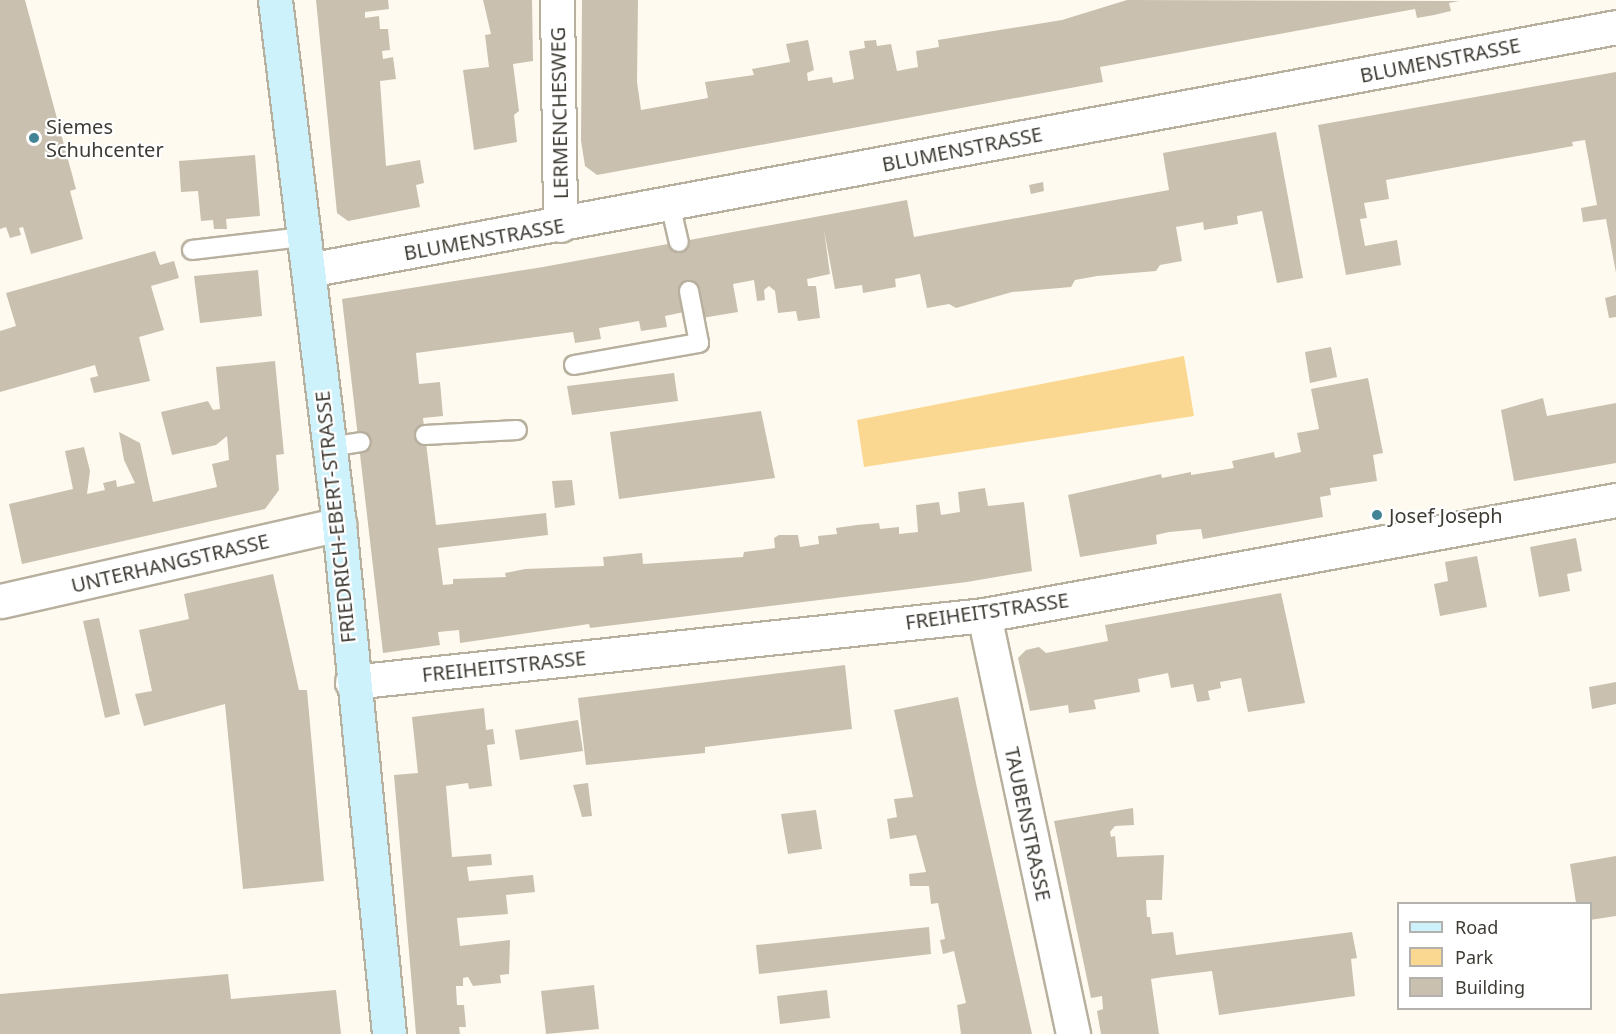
<!DOCTYPE html>
<style>
body{margin:0}
#map{position:relative;width:1616px;height:1034px;overflow:hidden;background:#fffaef;font-family:"Noto Sans",sans-serif}
div>[style]{position:absolute}
.green>*{inset:0;background:#fbd891}
.building>*{inset:0;background:#c9c0af}
.roads{filter:drop-shadow(2px 0 #b8b09f) drop-shadow(-2px 0 #b8b09f) drop-shadow(0 2px #b8b09f) drop-shadow(0 -2px #b8b09f)}
.lane>*{height:18px;margin:-9px;padding:0 9px;transform-origin:9px;border-radius:9px;background:#fff}
.street>*{height:33px;margin:-16.5px;padding:0 16.5px;transform-origin:16.5px;border-radius:16.5px;background:#fff}
.secondary>*{height:33px;margin:-16.5px;padding:0 16.5px;transform-origin:16.5px;border-radius:16.5px;background:#cdf2fb}
.dots>*{width:16px;height:16px;translate:-50% -50%;box-sizing:border-box;border:3px solid #fff;border-radius:50%}
span{translate:-50% -50%;white-space:nowrap;text-align:center;line-height:1.15;-webkit-text-stroke:4.5px #fff;paint-order:stroke}
.street-label{font-size:20px;color:#3e3b34}
.poi-label{font-size:20px;color:#3e3b34}
.left{translate:0 -50%;text-align:left}
.legend{position:absolute;left:1397px;top:902px;width:195px;height:108px;box-sizing:border-box;background:#fff;border:2px solid #b2b1ae;margin:0;padding:8px 10px;list-style:none;font-size:18px;color:#3e3b34}
.legend li{display:flex;align-items:center;gap:12px;height:30px}
.legend b{width:30px;border:2px solid #b2b1ae}
</style>
<div id="map">
<div class="green">
<i style="clip-path:polygon(1184px 356px,1194px 416px,864px 467px,857px 420px)"></i>
</div>
<div class="building">
<i style="clip-path:polygon(0 0,25px 0,76px 189px,70px 191px,83px 239px,31px 254px,23px 227px,19px 228px,21px 235px,10px 238px,6px 227px,0 229px)"></i>
<i style="clip-path:polygon(316px 0,388px 0,389px 9px,365px 12px,365px 18px,379px 16px,380px 29px,388px 29px,390px 50px,382px 51px,383px 59px,393px 57px,396px 79px,380px 81px,386px 166px,420px 160px,424px 183px,416px 185px,420px 207px,348px 221px,337px 213px)"></i>
<i style="clip-path:polygon(483px 0,532px 0,533px 61px,513px 64px,519px 111px,514px 115px,517px 142px,474px 150px,463px 70px,489px 67px,485px 35px,491px 34px)"></i>
<i style="clip-path:polygon(582px 0,638px 0,637px 82px,641px 110px,708px 98px,705px 82px,754px 75px,752px 69px,790px 62px,786px 44px,808px 40px,814px 70px,807px 73px,808px 81px,832px 77px,833px 83px,854px 79px,849px 51px,865px 48px,864px 41px,876px 40px,877px 46px,891px 44px,897px 71px,918px 67px,916px 51px,939px 47px,938px 40px,1062px 20px,1127px 0,1459px 1px,1449px 3px,1451px 11px,1434px 15px,1417px 18px,1415px 9px,1100px 67px,1103px 82px,597px 175px,585px 166px,581px 141px)"></i>
<i style="clip-path:polygon(1616px 72px,1616px 273px,1606px 219px,1583px 222px,1581px 208px,1597px 205px,1585px 140px,1572px 142px,1573px 146px,1386px 180px,1389px 199px,1364px 203px,1367px 218px,1360px 219px,1365px 246px,1397px 240px,1401px 265px,1346px 275px,1318px 125px)"></i>
<i style="clip-path:polygon(1276px 132px,1303px 278px,1277px 283px,1262px 211px,1237px 216px,1238px 224px,1204px 230px,1203px 222px,1176px 227px,1182px 261px,1160px 265px,1156px 271px,1097px 276px,1075px 280px,1071px 287px,1012px 292px,956px 308px,949px 304px,927px 308px,920px 274px,895px 279px,896px 287px,863px 293px,862px 285px,835px 289px,824px 230px,830px 274px,807px 279px,808px 286px,816px 286px,820px 318px,798px 321px,796px 311px,778px 313px,775px 291px,769px 286px,764px 290px,765px 300px,757px 301px,754px 280px,733px 284px,738px 312px,702px 318px,684px 312px,665px 316px,667px 327px,641px 331px,639px 321px,599px 328px,601px 339px,575px 343px,573px 332px,416px 353px,419px 384px,440px 382px,443px 416px,423px 418px,436px 525px,546px 513px,548px 535px,438px 548px,443px 585px,453px 584px,453px 579px,506px 577px,505px 573px,525px 569px,604px 566px,603px 557px,642px 553px,643px 564px,743px 557px,744px 552px,775px 548px,774px 538px,779px 535px,798px 535px,800px 547px,819px 544px,818px 536px,837px 534px,836px 528px,857px 525px,879px 523px,880px 529px,899px 527px,899px 534px,918px 532px,916px 505px,939px 502px,941px 515px,960px 512px,958px 492px,985px 488px,988px 506px,1024px 502px,1032px 571px,967px 582px,590px 628px,589px 624px,460px 643px,459px 630px,438px 632px,440px 645px,383px 653px,342px 299px,543px 267px,907px 200px,914px 237px,1169px 190px,1163px 153px)"></i>
<i style="clip-path:polygon(255px 155px,260px 216px,226px 219px,227px 229px,214px 229px,213px 220px,201px 221px,198px 191px,181px 192px,179px 161px)"></i>
<i style="clip-path:polygon(1043px 182px,1044px 191px,1031px 194px,1029px 185px)"></i>
<i style="clip-path:polygon(155px 251px,160px 265px,174px 261px,179px 278px,151px 286px,164px 330px,139px 337px,150px 381px,94px 393px,90px 378px,98px 376px,95px 365px,0 392px,0 331px,16px 326px,6px 293px)"></i>
<i style="clip-path:polygon(258px 270px,262px 316px,200px 323px,194px 276px)"></i>
<i style="clip-path:polygon(1616px 295px,1616px 317px,1609px 318px,1605px 298px)"></i>
<i style="clip-path:polygon(1331px 347px,1337px 377px,1310px 383px,1305px 352px)"></i>
<i style="clip-path:polygon(275px 361px,284px 454px,276px 455px,279px 490px,265px 509px,22px 564px,9px 504px,73px 489px,65px 451px,84px 447px,90px 471px,87px 494px,105px 490px,103px 483px,116px 480px,117px 487px,135px 483px,124px 460px,119px 432px,140px 443px,153px 502px,217px 487px,212px 464px,229px 460px,227px 436px,216px 445px,172px 455px,161px 412px,208px 401px,213px 410px,220px 409px,216px 367px)"></i>
<i style="clip-path:polygon(674px 373px,678px 401px,572px 415px,567px 386px)"></i>
<i style="clip-path:polygon(1368px 378px,1383px 453px,1373px 455px,1377px 481px,1330px 488px,1331px 495px,1320px 497px,1323px 517px,1203px 539px,1201px 529px,1169px 532px,1156px 535px,1157px 544px,1080px 557px,1068px 495px,1161px 474px,1162px 478px,1191px 472px,1191px 475px,1234px 468px,1232px 461px,1274px 452px,1275px 458px,1301px 452px,1297px 433px,1319px 429px,1311px 389px)"></i>
<i style="clip-path:polygon(1543px 398px,1547px 416px,1616px 403px,1616px 463px,1514px 481px,1501px 410px)"></i>
<i style="clip-path:polygon(761px 411px,775px 478px,619px 499px,610px 432px)"></i>
<i style="clip-path:polygon(572px 480px,575px 505px,555px 508px,552px 481px)"></i>
<i style="clip-path:polygon(1576px 538px,1582px 571px,1567px 574px,1570px 591px,1539px 597px,1530px 547px)"></i>
<i style="clip-path:polygon(1477px 556px,1487px 607px,1440px 616px,1434px 584px,1448px 581px,1445px 562px)"></i>
<i style="clip-path:polygon(273px 574px,299px 690px,307px 690px,324px 881px,243px 889px,225px 704px,144px 726px,135px 694px,152px 691px,139px 630px,189px 619px,184px 594px)"></i>
<i style="clip-path:polygon(1281px 593px,1305px 703px,1248px 712px,1241px 678px,1220px 682px,1221px 688px,1208px 691px,1210px 700px,1197px 702px,1193px 684px,1171px 688px,1168px 673px,1138px 679px,1140px 692px,1094px 700px,1096px 709px,1069px 713px,1068px 705px,1030px 711px,1018px 658px,1026px 650px,1039px 647px,1046px 653px,1108px 641px,1105px 625px)"></i>
<i style="clip-path:polygon(99px 618px,120px 714px,105px 718px,83px 621px)"></i>
<i style="clip-path:polygon(845px 665px,852px 729px,705px 747px,705px 753px,586px 765px,578px 698px)"></i>
<i style="clip-path:polygon(1616px 682px,1616px 704px,1592px 709px,1589px 687px)"></i>
<i style="clip-path:polygon(958px 697px,977px 788px,1032px 1034px,961px 1034px,957px 1005px,966px 1003px,954px 951px,943px 954px,940px 940px,945px 939px,938px 903px,931px 904px,929px 886px,910px 886px,909px 874px,926px 872px,916px 835px,890px 839px,887px 819px,897px 817px,894px 799px,913px 797px,894px 710px)"></i>
<i style="clip-path:polygon(484px 708px,486px 730px,493px 729px,495px 744px,487px 745px,492px 786px,469px 789px,468px 783px,446px 786px,452px 857px,491px 854px,492px 865px,467px 867px,469px 881px,533px 875px,535px 892px,506px 895px,508px 914px,457px 918px,460px 946px,510px 940px,509px 974px,500px 975px,501px 983px,473px 986px,468px 977px,463px 978px,463px 986px,456px 986px,457px 1005px,464px 1005px,466px 1027px,459px 1027px,460px 1034px,416px 1034px,394px 775px,418px 773px,412px 717px)"></i>
<i style="clip-path:polygon(578px 720px,583px 751px,520px 760px,515px 730px)"></i>
<i style="clip-path:polygon(588px 783px,592px 816px,582px 817px,573px 785px)"></i>
<i style="clip-path:polygon(1133px 808px,1134px 825px,1115px 826px,1110px 832px,1111px 837px,1115px 836px,1117px 857px,1164px 855px,1162px 900px,1146px 900px,1147px 917px,1150px 917px,1152px 934px,1173px 932px,1176px 955px,1352px 932px,1357px 958px,1351px 959px,1355px 996px,1219px 1015px,1212px 971px,1163px 977px,1151px 979px,1159px 1034px,1101px 1034px,1097px 1011px,1103px 1009px,1102px 996px,1091px 998px,1054px 821px)"></i>
<i style="clip-path:polygon(816px 810px,822px 849px,788px 854px,781px 814px)"></i>
<i style="clip-path:polygon(1616px 856px,1616px 916px,1590px 920px,1590px 904px,1576px 903px,1570px 864px)"></i>
<i style="clip-path:polygon(929px 927px,931px 954px,759px 974px,756px 945px)"></i>
<i style="clip-path:polygon(228px 974px,231px 999px,336px 990px,341px 1034px,0 1034px,0 994px)"></i>
<i style="clip-path:polygon(594px 985px,599px 1029px,546px 1034px,541px 991px)"></i>
<i style="clip-path:polygon(827px 990px,830px 1018px,780px 1024px,777px 996px)"></i>
</div>
<div class="roads">
<div class="lane">
<i style="left:670px;top:204px;width:39px;rotate:77deg"></i>
<i style="left:192px;top:250px;width:112px;rotate:-6.7deg"></i>
<i style="left:574px;top:365px;width:127px;rotate:-10deg"></i>
<i style="left:699px;top:343px;width:53px;rotate:-100.9deg"></i>
<i style="left:425px;top:435px;width:92px;rotate:-3.1deg"></i>
<i style="left:330px;top:447px;width:31px;rotate:-9deg"></i>
</div>
<div class="street">
<i style="left:557px;top:0;width:225px;rotate:89.2deg"></i>
<i style="left:308px;top:270px;width:1330px;rotate:-10.52deg"></i>
<i style="left:1px;top:601px;width:347px;rotate:-12.8deg"></i>
<i style="left:984px;top:615px;width:428px;rotate:78deg"></i>
<i style="left:352px;top:682px;width:636px;rotate:-6.05deg"></i>
<i style="left:984px;top:615px;width:642px;rotate:-10.31deg"></i>
</div>
<div class="secondary">
<i style="left:275px;top:0;width:528px;rotate:83.04deg"></i>
<i style="left:339px;top:524px;width:512px;rotate:84.4deg"></i>
</div>
</div>
<div class="dots">
<i style="left:34px;top:138px;background:#428496"></i>
<i style="left:1377px;top:515px;background:#428496"></i>
</div>
<div class="street-label">
<span style="left:1440px;top:60px;rotate:-11deg">BLUMENSTRASSE</span>
<span style="left:559px;top:113px;rotate:-91deg">LERMENCHESWEG</span>
<span style="left:962px;top:149px;rotate:-11deg">BLUMENSTRASSE</span>
<span style="left:484px;top:239px;rotate:-10deg">BLUMENSTRASSE</span>
<span style="left:335px;top:517px;rotate:-96deg">FRIEDRICH-EBERT-STRASSE</span>
<span style="left:170px;top:563px;rotate:-13deg">UNTERHANGSTRASSE</span>
<span style="left:987px;top:611px;rotate:-8deg">FREIHEITSTRASSE</span>
<span style="left:504px;top:666px;rotate:-6deg">FREIHEITSTRASSE</span>
<span style="left:1028px;top:824px;rotate:78deg">TAUBENSTRASSE</span>
</div>
<div class="poi-label">
<span class="left" style="left:46px;top:138px">Siemes<br>Schuhcenter</span>
<span class="left" style="left:1389px;top:515px">Josef Joseph</span>
</div>
<ul class="legend">
<li><b style="height:8px;background:#cdf2fb"></b>Road</li>
<li><b style="height:16px;background:#fbd891"></b>Park</li>
<li><b style="height:16px;background:#c9c0af"></b>Building</li>
</ul>
</div>
